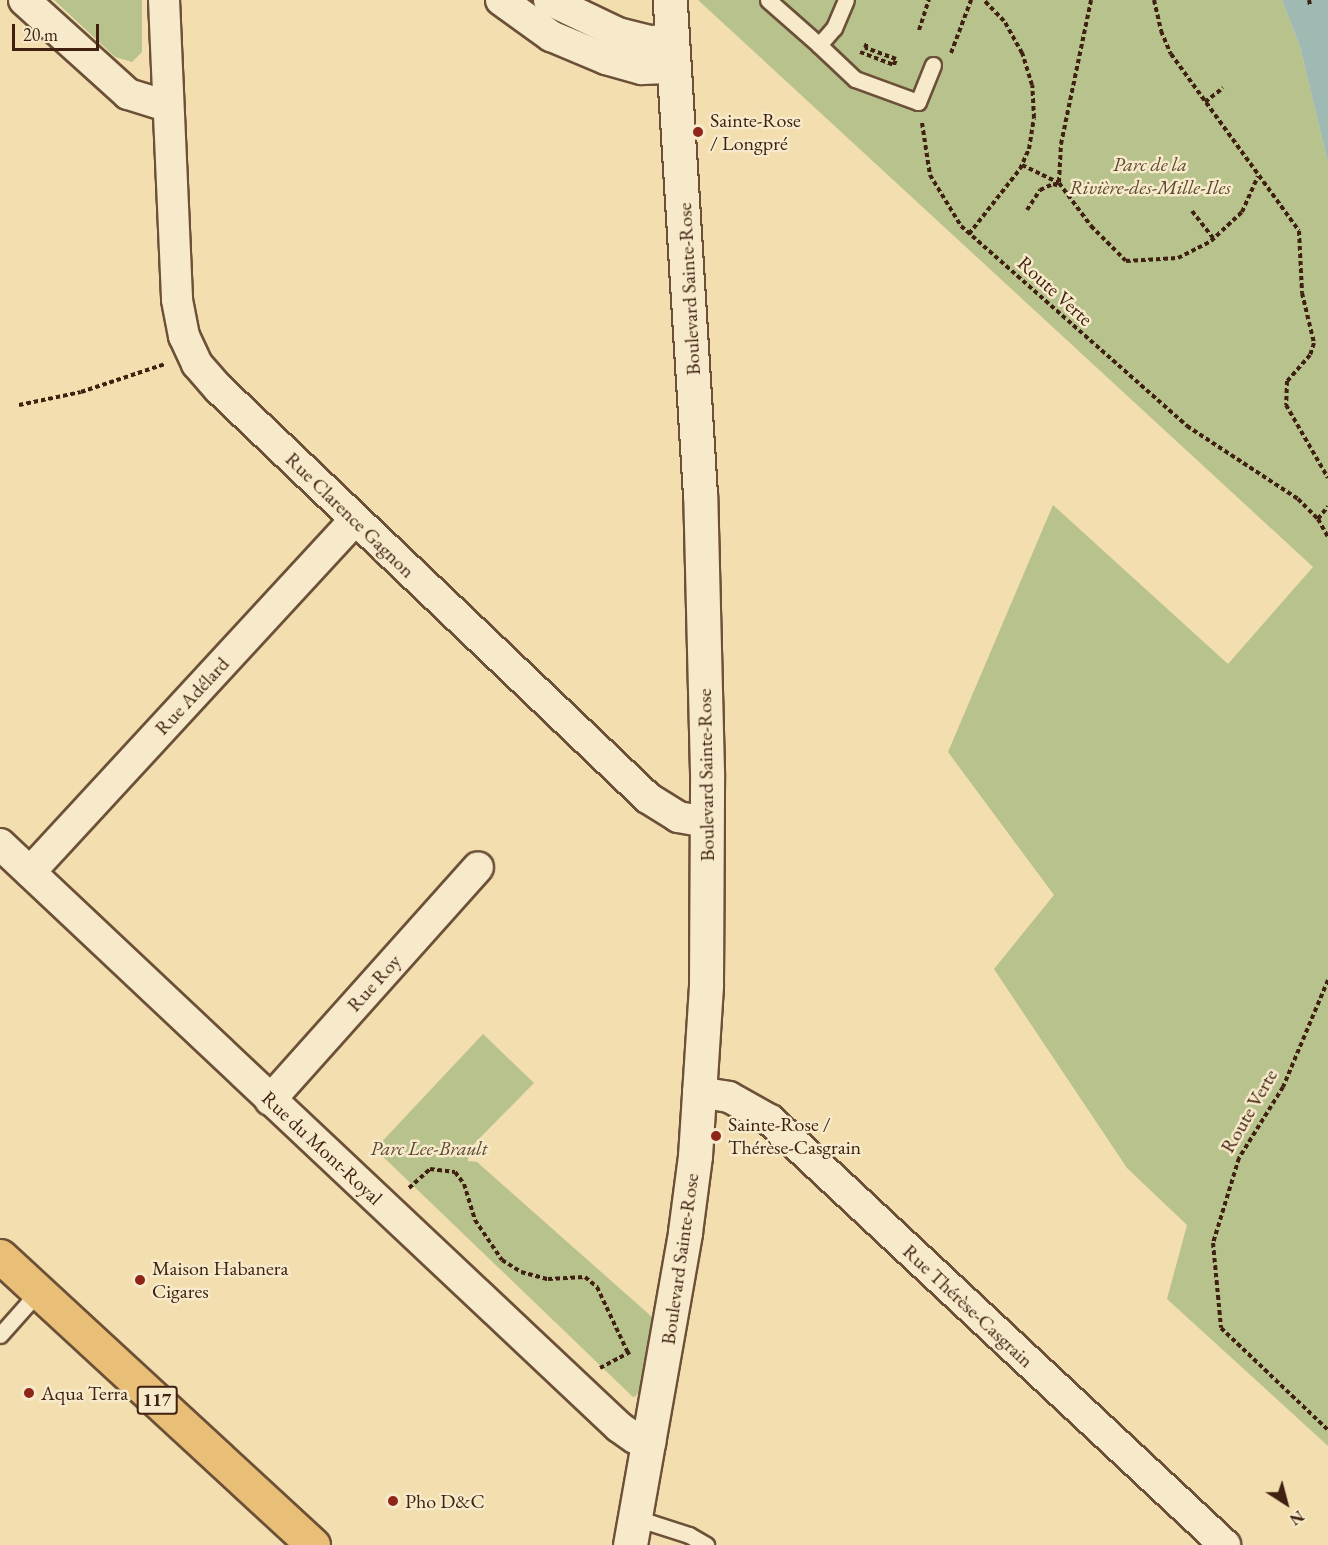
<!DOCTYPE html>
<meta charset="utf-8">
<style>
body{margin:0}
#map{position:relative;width:1328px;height:1545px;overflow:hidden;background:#f2deae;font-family:"EB Garamond",serif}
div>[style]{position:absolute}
.green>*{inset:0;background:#b8c28c}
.water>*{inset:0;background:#9ebab3}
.path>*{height:4px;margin-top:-2px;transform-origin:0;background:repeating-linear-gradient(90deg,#3f2011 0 4.5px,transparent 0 7.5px)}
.roads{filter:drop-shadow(2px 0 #6c5038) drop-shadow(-2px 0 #6c5038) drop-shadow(0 2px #6c5038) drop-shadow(0 -2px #6c5038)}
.service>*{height:15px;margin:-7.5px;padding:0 7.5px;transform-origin:7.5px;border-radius:7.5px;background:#f7eaca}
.minor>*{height:30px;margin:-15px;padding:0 15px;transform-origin:15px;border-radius:15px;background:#f7eaca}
.tertiary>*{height:33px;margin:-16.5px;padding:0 16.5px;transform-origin:16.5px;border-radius:16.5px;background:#f7eaca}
.primary>*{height:33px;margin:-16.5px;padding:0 16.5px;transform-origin:16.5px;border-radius:16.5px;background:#e9bf77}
.dots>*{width:16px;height:16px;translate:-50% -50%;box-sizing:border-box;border:3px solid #f7eaca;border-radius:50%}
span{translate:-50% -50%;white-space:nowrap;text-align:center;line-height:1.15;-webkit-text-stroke:5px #f7eaca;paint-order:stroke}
.shield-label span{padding:2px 4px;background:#f7eaca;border:2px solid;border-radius:4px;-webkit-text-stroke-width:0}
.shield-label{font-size:18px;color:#3f2011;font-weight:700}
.poi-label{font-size:20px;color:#3f2011}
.left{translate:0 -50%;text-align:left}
.park-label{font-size:20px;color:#5d4830;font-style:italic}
.street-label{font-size:20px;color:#3f2011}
.north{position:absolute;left:1256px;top:1473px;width:60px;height:60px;-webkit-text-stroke:4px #f7eaca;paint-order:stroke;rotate:144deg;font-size:16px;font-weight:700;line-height:24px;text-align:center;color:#3f2011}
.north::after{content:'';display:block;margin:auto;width:21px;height:27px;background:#3f2011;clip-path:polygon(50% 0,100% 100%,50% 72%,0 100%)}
.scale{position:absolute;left:12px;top:24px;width:87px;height:27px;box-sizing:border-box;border:3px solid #3f2011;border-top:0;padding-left:8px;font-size:18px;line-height:21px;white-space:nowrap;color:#3f2011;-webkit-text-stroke:4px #f7eaca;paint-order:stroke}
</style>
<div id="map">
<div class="green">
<i style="clip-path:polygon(54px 0,142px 0,142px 52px,132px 62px,115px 57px)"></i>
<i style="clip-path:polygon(698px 0,1282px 0,1300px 47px,1328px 163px,1328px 1446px,1167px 1299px,1187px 1225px,1127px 1168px,994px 969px,1054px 895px,948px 752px,1053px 505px,1228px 664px,1313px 567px)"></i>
<i style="clip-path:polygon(483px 1034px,534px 1083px,469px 1149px,468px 1161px,477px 1162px,652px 1317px,641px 1388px,636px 1396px,633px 1397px,375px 1149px)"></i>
</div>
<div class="water">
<i style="clip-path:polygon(1282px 0,1328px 0,1328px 163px,1300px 47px)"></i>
</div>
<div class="path">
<i style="left:1154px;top:0;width:32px;rotate:77deg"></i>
<i style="left:1161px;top:31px;width:25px;rotate:67deg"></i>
<i style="left:1171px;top:54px;width:218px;rotate:54.1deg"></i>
<i style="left:1299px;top:231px;width:62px;rotate:87.2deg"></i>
<i style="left:1302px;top:293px;width:51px;rotate:76.5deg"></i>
<i style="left:1314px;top:343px;width:13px;rotate:108deg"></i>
<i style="left:1310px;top:355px;width:35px;rotate:131deg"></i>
<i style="left:1287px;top:381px;width:24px;rotate:92deg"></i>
<i style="left:1286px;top:405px;width:84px;rotate:60.1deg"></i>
<i style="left:1309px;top:0;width:5px;rotate:79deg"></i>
<i style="left:919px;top:30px;width:32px;rotate:-72deg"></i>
<i style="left:860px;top:52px;width:36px;rotate:21deg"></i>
<i style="left:894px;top:65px;width:6px;rotate:-72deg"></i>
<i style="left:896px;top:59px;width:33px;rotate:-160deg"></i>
<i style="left:865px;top:48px;width:5px;rotate:-68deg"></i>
<i style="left:951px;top:53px;width:57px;rotate:-69.3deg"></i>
<i style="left:1205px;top:102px;width:23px;rotate:-38deg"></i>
<i style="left:922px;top:123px;width:53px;rotate:81.3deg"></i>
<i style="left:930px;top:175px;width:60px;rotate:58.7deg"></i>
<i style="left:961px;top:226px;width:302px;rotate:41.5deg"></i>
<i style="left:1187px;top:426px;width:133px;rotate:33.3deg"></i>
<i style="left:1298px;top:499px;width:28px;rotate:45deg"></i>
<i style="left:1318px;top:519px;width:21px;rotate:61deg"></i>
<i style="left:1022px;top:165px;width:41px;rotate:25.9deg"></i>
<i style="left:1059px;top:183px;width:54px;rotate:53.3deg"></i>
<i style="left:1091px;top:226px;width:49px;rotate:45deg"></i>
<i style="left:1126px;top:261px;width:52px;rotate:-3.3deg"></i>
<i style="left:1178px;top:258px;width:37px;rotate:-27deg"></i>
<i style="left:1211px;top:241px;width:42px;rotate:-43.1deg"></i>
<i style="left:1242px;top:212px;width:39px;rotate:-66deg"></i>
<i style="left:1059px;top:182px;width:38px;rotate:-87deg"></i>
<i style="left:1061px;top:144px;width:147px;rotate:-78.2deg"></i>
<i style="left:1027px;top:210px;width:24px;rotate:-57deg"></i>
<i style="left:1040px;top:190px;width:14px;rotate:-25deg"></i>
<i style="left:1053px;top:184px;width:8px;rotate:14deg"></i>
<i style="left:1192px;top:211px;width:36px;rotate:52deg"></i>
<i style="left:969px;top:234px;width:83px;rotate:-51.9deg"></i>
<i style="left:1020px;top:169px;width:22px;rotate:-66deg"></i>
<i style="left:1029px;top:149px;width:31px;rotate:-81deg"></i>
<i style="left:1034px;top:118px;width:33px;rotate:-93deg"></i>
<i style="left:1032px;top:85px;width:34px;rotate:-107deg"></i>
<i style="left:1022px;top:53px;width:37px;rotate:-119deg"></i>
<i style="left:1004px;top:21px;width:29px;rotate:-134deg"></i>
<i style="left:19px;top:405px;width:63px;rotate:-11.8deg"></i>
<i style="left:81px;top:392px;width:89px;rotate:-18.4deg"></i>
<i style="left:1318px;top:519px;width:16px;rotate:-52deg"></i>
<i style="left:1328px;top:980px;width:116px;rotate:112.8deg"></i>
<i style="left:1283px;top:1087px;width:84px;rotate:121.8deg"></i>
<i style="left:1239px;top:1158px;width:89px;rotate:107deg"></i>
<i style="left:1213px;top:1243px;width:85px;rotate:84.6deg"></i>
<i style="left:1221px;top:1328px;width:148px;rotate:43.6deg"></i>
<i style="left:409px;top:1188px;width:28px;rotate:-42deg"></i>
<i style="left:430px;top:1169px;width:25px;rotate:7deg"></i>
<i style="left:455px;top:1172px;width:15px;rotate:53deg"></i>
<i style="left:464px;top:1184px;width:38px;rotate:73deg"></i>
<i style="left:475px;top:1220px;width:48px;rotate:56deg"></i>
<i style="left:502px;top:1260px;width:22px;rotate:32deg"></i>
<i style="left:521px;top:1272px;width:28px;rotate:15deg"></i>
<i style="left:548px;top:1279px;width:37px;rotate:-3deg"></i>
<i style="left:585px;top:1277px;width:16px;rotate:40deg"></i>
<i style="left:597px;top:1287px;width:73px;rotate:64.8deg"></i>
<i style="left:600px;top:1368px;width:34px;rotate:-28deg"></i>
</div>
<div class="roads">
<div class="service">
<i style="left:768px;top:0;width:68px;rotate:41.4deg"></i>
<i style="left:819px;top:45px;width:23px;rotate:-49deg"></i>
<i style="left:834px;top:28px;width:30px;rotate:-67deg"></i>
<i style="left:819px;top:45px;width:50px;rotate:43.4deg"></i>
<i style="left:855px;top:79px;width:67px;rotate:20.1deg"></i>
<i style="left:918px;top:102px;width:40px;rotate:-68deg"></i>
<i style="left:0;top:1335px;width:59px;rotate:-48.4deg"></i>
<i style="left:636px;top:1518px;width:56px;rotate:17.8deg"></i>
<i style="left:689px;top:1535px;width:20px;rotate:30deg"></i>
</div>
<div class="minor">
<i style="left:24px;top:0;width:140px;rotate:42.1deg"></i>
<i style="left:128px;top:94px;width:41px;rotate:17.1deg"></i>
<i style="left:164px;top:0;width:300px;rotate:87.5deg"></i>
<i style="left:177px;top:300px;width:37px;rotate:79deg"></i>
<i style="left:184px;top:336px;width:31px;rotate:65deg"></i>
<i style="left:197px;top:364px;width:33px;rotate:49deg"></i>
<i style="left:219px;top:389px;width:593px;rotate:43.63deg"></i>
<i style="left:648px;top:798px;width:36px;rotate:32deg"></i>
<i style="left:678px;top:817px;width:29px;rotate:10deg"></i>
<i style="left:501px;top:0;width:62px;rotate:35.8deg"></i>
<i style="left:551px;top:36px;width:60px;rotate:22.7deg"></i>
<i style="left:606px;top:59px;width:37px;rotate:16deg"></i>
<i style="left:642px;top:69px;width:33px;rotate:-2deg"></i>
<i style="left:549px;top:0;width:76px;rotate:25.6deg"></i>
<i style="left:618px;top:33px;width:34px;rotate:14deg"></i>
<i style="left:651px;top:41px;width:22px;rotate:-3deg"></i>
<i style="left:0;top:844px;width:850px;rotate:43.28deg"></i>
<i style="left:619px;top:1427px;width:19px;rotate:35deg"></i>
<i style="left:635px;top:1438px;width:16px;rotate:15deg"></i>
<i style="left:30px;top:872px;width:479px;rotate:-47.3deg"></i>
<i style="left:698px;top:1092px;width:31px;rotate:9deg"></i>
<i style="left:729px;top:1097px;width:47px;rotate:29.3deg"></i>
<i style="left:770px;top:1120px;width:623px;rotate:43.05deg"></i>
<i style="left:270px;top:1100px;width:312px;rotate:-48.2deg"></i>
</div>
<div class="tertiary">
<i style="left:630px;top:1545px;width:318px;rotate:-80deg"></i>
<i style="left:685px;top:1232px;width:77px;rotate:-82.5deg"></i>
<i style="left:695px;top:1156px;width:172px;rotate:-86.3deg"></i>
<i style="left:706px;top:984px;width:212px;rotate:-89.7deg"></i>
<i style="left:707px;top:772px;width:277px;rotate:-91.4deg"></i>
<i style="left:700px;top:495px;width:496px;rotate:-93.5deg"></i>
</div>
<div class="primary">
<i style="left:0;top:1256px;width:426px;rotate:42.7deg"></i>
</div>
</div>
<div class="dots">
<i style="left:698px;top:132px;background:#8f2418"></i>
<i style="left:716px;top:1136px;background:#8f2418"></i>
<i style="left:140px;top:1280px;background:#8f2418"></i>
<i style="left:29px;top:1393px;background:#8f2418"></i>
<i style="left:393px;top:1501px;background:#8f2418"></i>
</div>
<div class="shield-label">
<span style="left:157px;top:1400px">117</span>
</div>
<div class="poi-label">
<span class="left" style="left:710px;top:132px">Sainte-Rose<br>/ Longpré</span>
<span class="left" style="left:728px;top:1136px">Sainte-Rose /<br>Thérèse-Casgrain</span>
<span class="left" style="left:152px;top:1280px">Maison Habanera<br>Cigares</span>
<span class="left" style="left:41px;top:1393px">Aqua Terra</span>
<span class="left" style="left:405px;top:1501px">Pho D&amp;C</span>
</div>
<div class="park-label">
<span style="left:1150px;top:176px">Parc de la<br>Rivière-des-Mille-Iles</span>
<span style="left:429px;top:1148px">Parc Lee-Brault</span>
</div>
<div class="street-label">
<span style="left:689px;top:289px;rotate:-93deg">Boulevard Sainte-Rose</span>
<span style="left:1055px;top:291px;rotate:42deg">Route Verte</span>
<span style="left:350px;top:515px;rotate:44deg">Rue Clarence Gagnon</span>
<span style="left:192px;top:696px;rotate:-47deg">Rue Adélard</span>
<span style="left:706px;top:775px;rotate:-91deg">Boulevard Sainte-Rose</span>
<span style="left:374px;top:983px;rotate:-48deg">Rue Roy</span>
<span style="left:1249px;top:1111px;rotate:-60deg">Route Verte</span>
<span style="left:322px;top:1148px;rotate:43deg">Rue du Mont-Royal</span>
<span style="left:680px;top:1259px;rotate:-82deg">Boulevard Sainte-Rose</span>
<span style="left:968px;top:1306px;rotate:43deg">Rue Thérèse-Casgrain</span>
</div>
<div class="north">N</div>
<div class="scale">20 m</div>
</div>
